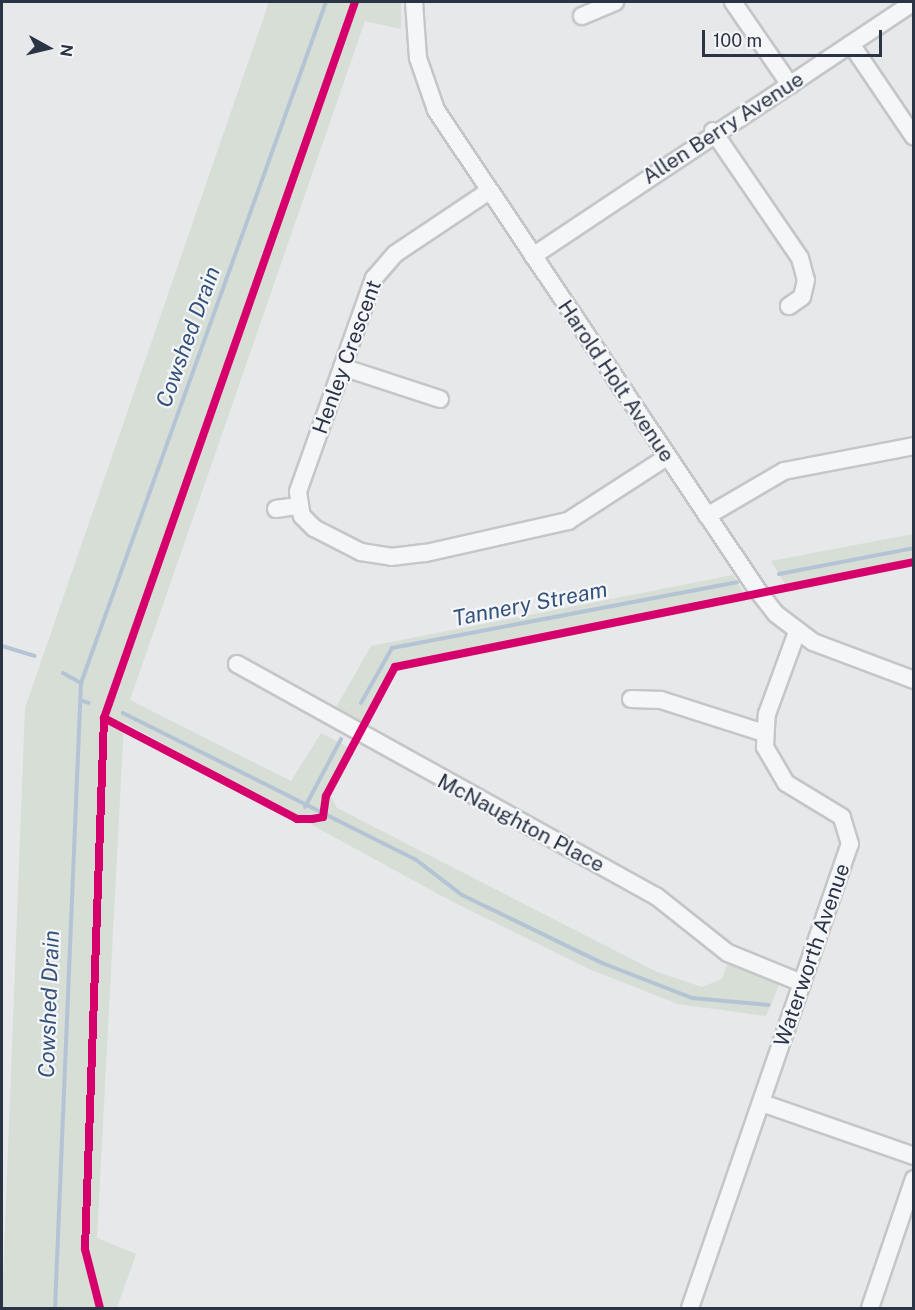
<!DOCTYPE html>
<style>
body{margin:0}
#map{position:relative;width:915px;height:1310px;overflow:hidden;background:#e6e8ea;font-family:"Public Sans",sans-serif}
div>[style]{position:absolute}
.green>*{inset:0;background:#d6ded6}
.stream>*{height:4px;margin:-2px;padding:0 2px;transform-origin:2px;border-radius:2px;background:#b4c4d5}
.roads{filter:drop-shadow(2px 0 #c4c6c8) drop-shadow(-2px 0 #c4c6c8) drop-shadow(0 2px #c4c6c8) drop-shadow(0 -2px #c4c6c8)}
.minor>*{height:16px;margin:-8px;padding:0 8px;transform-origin:8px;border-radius:8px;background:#f5f6f7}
.cycleway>*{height:8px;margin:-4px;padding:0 4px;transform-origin:4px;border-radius:4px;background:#d6006c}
span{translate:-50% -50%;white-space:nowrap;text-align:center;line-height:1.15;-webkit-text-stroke:4.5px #f4f6f9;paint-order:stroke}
.street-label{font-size:21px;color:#2b3445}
.water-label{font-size:22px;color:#34527a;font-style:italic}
.frame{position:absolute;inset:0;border:3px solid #2b3445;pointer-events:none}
.north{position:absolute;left:18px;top:18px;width:60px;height:60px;-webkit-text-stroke:4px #f4f6f9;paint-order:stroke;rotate:98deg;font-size:16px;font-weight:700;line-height:24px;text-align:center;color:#2b3445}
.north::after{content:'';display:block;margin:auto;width:21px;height:27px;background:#2b3445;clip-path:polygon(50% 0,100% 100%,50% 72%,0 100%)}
.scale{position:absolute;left:702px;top:30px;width:180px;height:27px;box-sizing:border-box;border:3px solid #2b3445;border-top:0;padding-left:8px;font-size:18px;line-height:21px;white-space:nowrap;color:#2b3445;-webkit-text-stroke:4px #f4f6f9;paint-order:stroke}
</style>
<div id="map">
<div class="green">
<i style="clip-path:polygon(269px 2px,401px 2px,401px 29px,365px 21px,130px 700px,291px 781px,321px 733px,354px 750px,330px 795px,337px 808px,657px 972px,702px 987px,722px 979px,729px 959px,780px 983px,766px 1016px,678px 1004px,589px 969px,451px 901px,124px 722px,97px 1238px,136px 1254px,117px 1308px,2px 1308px,25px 708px)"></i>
<i style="clip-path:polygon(913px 534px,913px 566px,790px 592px,771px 561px)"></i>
<i style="clip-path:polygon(733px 575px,748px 600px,398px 671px,365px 727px,335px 709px,371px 646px)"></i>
</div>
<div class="stream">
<i style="left:779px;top:574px;width:137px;rotate:-10.9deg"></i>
<i style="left:2px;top:646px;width:34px;rotate:17deg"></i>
<i style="left:63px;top:673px;width:21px;rotate:29deg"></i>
<i style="left:80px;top:700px;width:9px;rotate:18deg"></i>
<i style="left:361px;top:703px;width:63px;rotate:-60.6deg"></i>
<i style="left:392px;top:648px;width:351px;rotate:-10.8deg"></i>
<i style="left:123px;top:713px;width:326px;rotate:26.6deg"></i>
<i style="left:415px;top:859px;width:59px;rotate:37.5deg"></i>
<i style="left:462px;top:895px;width:156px;rotate:25.9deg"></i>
<i style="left:602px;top:963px;width:97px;rotate:21.3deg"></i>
<i style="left:692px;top:998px;width:77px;rotate:5.2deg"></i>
<i style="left:305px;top:807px;width:77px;rotate:-62.1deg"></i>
<i style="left:55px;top:1308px;width:626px;rotate:-87.62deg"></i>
<i style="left:81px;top:683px;width:724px;rotate:-70.21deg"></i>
</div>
<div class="roads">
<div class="minor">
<i style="left:414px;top:2px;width:56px;rotate:85.9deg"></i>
<i style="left:418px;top:58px;width:55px;rotate:70.9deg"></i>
<i style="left:436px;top:110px;width:579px;rotate:56.2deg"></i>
<i style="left:758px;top:591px;width:29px;rotate:52deg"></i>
<i style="left:776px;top:614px;width:46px;rotate:37.1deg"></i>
<i style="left:813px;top:642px;width:108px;rotate:20.6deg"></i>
<i style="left:733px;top:2px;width:101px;rotate:55.5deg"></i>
<i style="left:582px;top:16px;width:36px;rotate:-23deg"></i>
<i style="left:851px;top:44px;width:112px;rotate:55.9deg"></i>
<i style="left:713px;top:131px;width:154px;rotate:55.6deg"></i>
<i style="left:800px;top:258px;width:23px;rotate:75deg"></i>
<i style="left:806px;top:280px;width:17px;rotate:103deg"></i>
<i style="left:802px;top:297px;width:16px;rotate:145deg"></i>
<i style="left:489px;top:191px;width:113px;rotate:146.2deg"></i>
<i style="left:395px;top:254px;width:32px;rotate:131deg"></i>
<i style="left:374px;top:278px;width:227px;rotate:109.6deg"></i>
<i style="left:298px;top:492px;width:24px;rotate:81deg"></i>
<i style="left:302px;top:516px;width:17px;rotate:45deg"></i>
<i style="left:314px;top:528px;width:53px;rotate:27.1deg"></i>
<i style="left:361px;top:552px;width:30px;rotate:9deg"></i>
<i style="left:391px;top:557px;width:35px;rotate:-7deg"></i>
<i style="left:426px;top:553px;width:146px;rotate:-12.7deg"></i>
<i style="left:568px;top:521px;width:118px;rotate:-32.9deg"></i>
<i style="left:533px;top:256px;width:458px;rotate:-33.7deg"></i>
<i style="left:342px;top:367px;width:103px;rotate:18.1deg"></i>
<i style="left:276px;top:509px;width:22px;rotate:-8deg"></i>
<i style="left:707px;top:516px;width:89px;rotate:-30.3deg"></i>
<i style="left:784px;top:471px;width:132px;rotate:-10.9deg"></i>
<i style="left:237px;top:664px;width:479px;rotate:29deg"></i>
<i style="left:656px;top:896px;width:92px;rotate:38.4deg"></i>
<i style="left:728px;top:953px;width:80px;rotate:22.1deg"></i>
<i style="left:631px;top:699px;width:30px;rotate:2deg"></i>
<i style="left:661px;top:700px;width:108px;rotate:17.8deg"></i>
<i style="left:762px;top:1103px;width:161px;rotate:19.2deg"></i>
<i style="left:690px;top:1308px;width:491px;rotate:-71deg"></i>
<i style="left:850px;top:844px;width:28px;rotate:-107deg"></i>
<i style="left:842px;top:817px;width:66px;rotate:-148.7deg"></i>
<i style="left:786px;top:783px;width:42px;rotate:-120.3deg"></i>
<i style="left:765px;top:747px;width:33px;rotate:-87deg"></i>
<i style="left:767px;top:714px;width:87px;rotate:-69.9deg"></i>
<i style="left:870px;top:1308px;width:136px;rotate:-71.2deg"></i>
</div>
</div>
<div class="cycleway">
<i style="left:355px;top:2px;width:759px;rotate:109.32deg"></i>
<i style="left:104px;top:718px;width:218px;rotate:27.6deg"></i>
<i style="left:297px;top:819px;width:15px"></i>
<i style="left:312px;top:819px;width:11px;rotate:-10deg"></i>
<i style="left:323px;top:817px;width:21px;rotate:-82deg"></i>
<i style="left:326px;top:796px;width:146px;rotate:-61.9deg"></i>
<i style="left:395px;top:667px;width:530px;rotate:-11.44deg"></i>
<i style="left:100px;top:1308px;width:61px;rotate:-104.3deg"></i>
<i style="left:85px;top:1249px;width:531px;rotate:-87.95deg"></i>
</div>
<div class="street-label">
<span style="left:723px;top:128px;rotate:-33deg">Allen Berry Avenue</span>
<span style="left:347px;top:357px;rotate:-70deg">Henley Crescent</span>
<span style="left:616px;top:381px;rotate:56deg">Harold Holt Avenue</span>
<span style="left:521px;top:823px;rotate:28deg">McNaughton Place</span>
<span style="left:812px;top:955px;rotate:-71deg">Waterworth Avenue</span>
</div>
<div class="water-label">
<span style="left:188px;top:337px;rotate:-70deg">Cowshed Drain</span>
<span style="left:530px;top:604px;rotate:-11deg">Tannery Stream</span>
<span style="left:49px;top:1004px;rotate:-88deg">Cowshed Drain</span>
</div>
<div class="frame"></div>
<div class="north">N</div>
<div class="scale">100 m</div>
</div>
